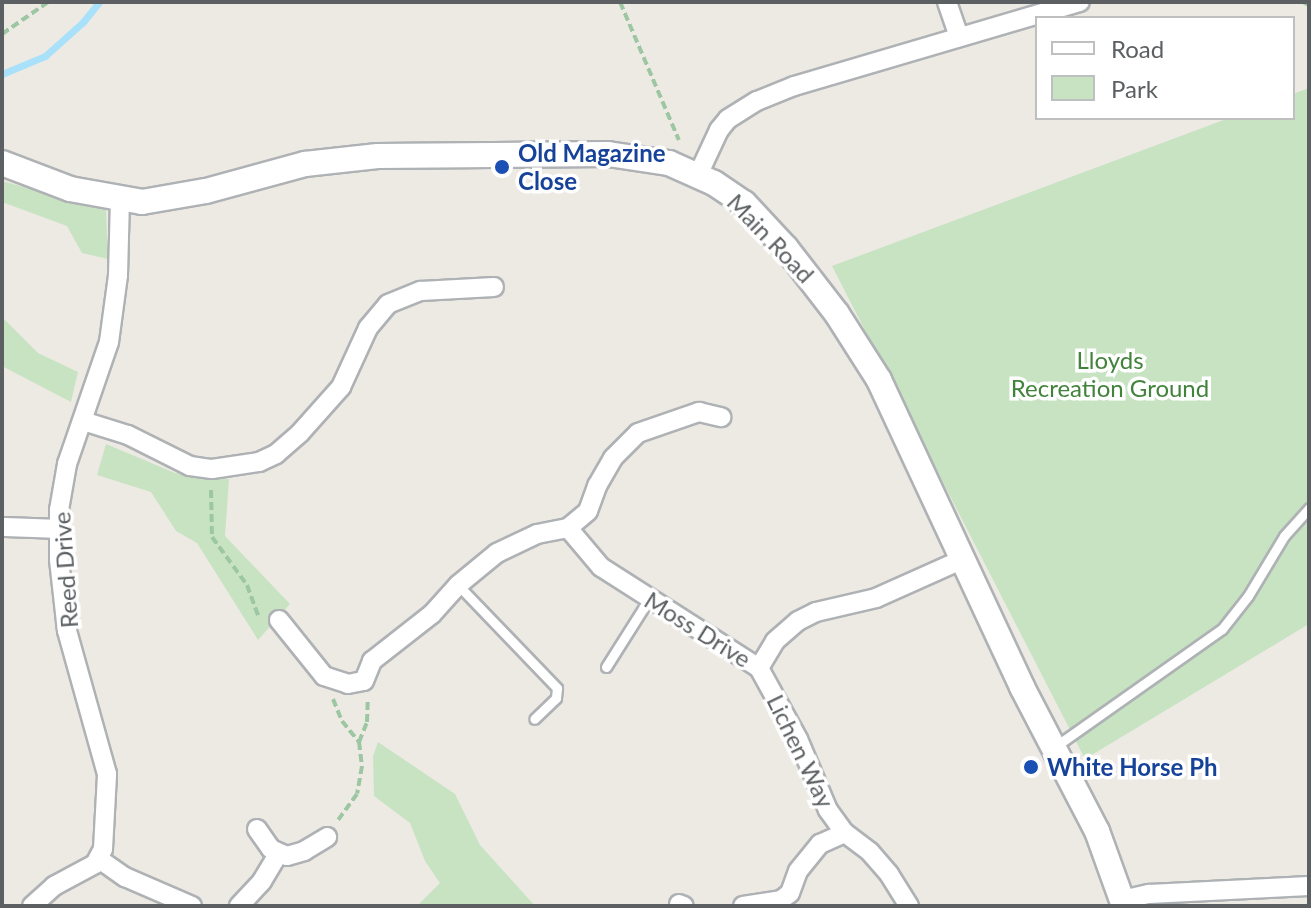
<!DOCTYPE html>
<style>
body{margin:0}
#map{position:relative;width:1311px;height:908px;overflow:hidden;background:#edeae4;font-family:Lato,sans-serif}
div>[style]{position:absolute}
.green>*{inset:0;background:#c7e3c2}
.stream>*{height:7px;margin:-3.5px;padding:0 3.5px;transform-origin:3.5px;border-radius:3.5px;background:#a8e1f9}
.path>*{height:4px;margin-top:-2px;transform-origin:0;background:repeating-linear-gradient(90deg,#9dc6a2 0 8px,transparent 0 12px)}
.roads{filter:drop-shadow(2px 0 #afb2b5) drop-shadow(-2px 0 #afb2b5) drop-shadow(0 2px #afb2b5) drop-shadow(0 -2px #afb2b5)}
.service>*{height:9px;margin:-4.5px;padding:0 4.5px;transform-origin:4.5px;border-radius:4.5px;background:#fff}
.minor>*{height:18px;margin:-9px;padding:0 9px;transform-origin:9px;border-radius:9px;background:#fff}
.tertiary>*{height:24px;margin:-12px;padding:0 12px;transform-origin:12px;border-radius:12px;background:#fff}
.dots>*{width:22px;height:22px;translate:-50% -50%;box-sizing:border-box;border:4px solid #fff;border-radius:50%}
span{translate:-50% -50%;white-space:nowrap;text-align:center;line-height:1.15;-webkit-text-stroke:7px #fff;paint-order:stroke}
.transit-label{font-size:24px;color:#164399;font-weight:700}
.left{translate:0 -50%;text-align:left}
.street-label{font-size:24px;color:#5c6063}
.park-label{font-size:24px;color:#42833b}
.frame{position:absolute;inset:0;border:4px solid #5c6063;pointer-events:none}
.legend{position:absolute;left:1035px;top:16px;width:260px;height:104px;box-sizing:border-box;background:#fff;border:2px solid #bebfc1;margin:0;padding:10px 14px;list-style:none;font-size:24px;color:#5c6063}
.legend li{display:flex;align-items:center;gap:16px;height:40px}
.legend b{width:40px;border:2px solid #bebfc1}
</style>
<div id="map">
<div class="green">
<i style="clip-path:polygon(1309px 88px,1309px 624px,1085px 759px,832px 266px,1229px 118px,1293px 118px,1293px 94px)"></i>
<i style="clip-path:polygon(2px 181px,106px 210px,108px 259px,82px 253px,67px 226px,2px 202px)"></i>
<i style="clip-path:polygon(2px 317px,38px 353px,78px 372px,71px 402px,2px 366px)"></i>
<i style="clip-path:polygon(106px 444px,175px 473px,229px 479px,225px 536px,290px 604px,258px 640px,197px 543px,176px 531px,151px 492px,97px 475px)"></i>
<i style="clip-path:polygon(378px 742px,455px 794px,480px 845px,535px 906px,417px 906px,440px 883px,425px 861px,410px 823px,374px 796px,373px 756px)"></i>
</div>
<div class="stream">
<i style="left:2px;top:74px;width:47px;rotate:-22.7deg"></i>
<i style="left:45px;top:56px;width:51px;rotate:-41.8deg"></i>
<i style="left:83px;top:22px;width:26px;rotate:-51deg"></i>
</div>
<div class="path">
<i style="left:620px;top:2px;width:150px;rotate:66.9deg"></i>
<i style="left:1303px;top:2px;width:7px;rotate:27deg"></i>
<i style="left:2px;top:34px;width:56px;rotate:-34.8deg"></i>
<i style="left:211px;top:490px;width:47px;rotate:88.8deg"></i>
<i style="left:212px;top:537px;width:59px;rotate:53.9deg"></i>
<i style="left:247px;top:585px;width:33px;rotate:70deg"></i>
<i style="left:333px;top:699px;width:24px;rotate:68deg"></i>
<i style="left:342px;top:721px;width:27px;rotate:51deg"></i>
<i style="left:359px;top:742px;width:24px;rotate:83deg"></i>
<i style="left:362px;top:766px;width:28px;rotate:100deg"></i>
<i style="left:357px;top:794px;width:32px;rotate:126deg"></i>
<i style="left:359px;top:742px;width:22px;rotate:-68deg"></i>
<i style="left:367px;top:722px;width:23px;rotate:-88deg"></i>
</div>
<div class="roads">
<div class="service">
<i style="left:458px;top:585px;width:143px;rotate:46.1deg"></i>
<i style="left:557px;top:688px;width:10px;rotate:96deg"></i>
<i style="left:556px;top:698px;width:30px;rotate:136deg"></i>
<i style="left:606px;top:667px;width:80px;rotate:-57.7deg"></i>
<i style="left:1056px;top:746px;width:203px;rotate:-35.2deg"></i>
<i style="left:1222px;top:629px;width:42px;rotate:-51.8deg"></i>
<i style="left:1248px;top:596px;width:70px;rotate:-59deg"></i>
<i style="left:1284px;top:536px;width:38px;rotate:-48deg"></i>
</div>
<div class="minor">
<i style="left:947px;top:2px;width:37px;rotate:71deg"></i>
<i style="left:698px;top:175px;width:50px;rotate:-65deg"></i>
<i style="left:719px;top:130px;width:14px;rotate:-51deg"></i>
<i style="left:728px;top:119px;width:34px;rotate:-32deg"></i>
<i style="left:757px;top:101px;width:40px;rotate:-22deg"></i>
<i style="left:794px;top:86px;width:298px;rotate:-16.4deg"></i>
<i style="left:83px;top:421px;width:47px;rotate:17.3deg"></i>
<i style="left:128px;top:435px;width:69px;rotate:26.6deg"></i>
<i style="left:190px;top:466px;width:22px;rotate:8deg"></i>
<i style="left:212px;top:469px;width:48px;rotate:-8.5deg"></i>
<i style="left:259px;top:462px;width:19px;rotate:-25deg"></i>
<i style="left:276px;top:454px;width:32px;rotate:-41deg"></i>
<i style="left:300px;top:433px;width:62px;rotate:-48.3deg"></i>
<i style="left:341px;top:387px;width:65px;rotate:-65.4deg"></i>
<i style="left:368px;top:328px;width:31px;rotate:-50deg"></i>
<i style="left:388px;top:304px;width:35px;rotate:-22deg"></i>
<i style="left:421px;top:291px;width:73px;rotate:-3.1deg"></i>
<i style="left:2px;top:527px;width:57px;rotate:2deg"></i>
<i style="left:568px;top:528px;width:26px;rotate:-40deg"></i>
<i style="left:588px;top:511px;width:27px;rotate:-70deg"></i>
<i style="left:597px;top:486px;width:32px;rotate:-60deg"></i>
<i style="left:613px;top:458px;width:35px;rotate:-45deg"></i>
<i style="left:638px;top:433px;width:65px;rotate:-19deg"></i>
<i style="left:699px;top:412px;width:23px;rotate:13deg"></i>
<i style="left:279px;top:620px;width:72px;rotate:51.2deg"></i>
<i style="left:324px;top:676px;width:25px;rotate:18deg"></i>
<i style="left:348px;top:684px;width:16px;rotate:-11deg"></i>
<i style="left:364px;top:681px;width:22px;rotate:-68deg"></i>
<i style="left:372px;top:661px;width:76px;rotate:-38.1deg"></i>
<i style="left:432px;top:614px;width:39px;rotate:-48deg"></i>
<i style="left:458px;top:585px;width:50px;rotate:-39.4deg"></i>
<i style="left:497px;top:553px;width:44px;rotate:-25.4deg"></i>
<i style="left:537px;top:534px;width:32px;rotate:-11deg"></i>
<i style="left:568px;top:528px;width:51px;rotate:49.8deg"></i>
<i style="left:601px;top:567px;width:188px;rotate:32.6deg"></i>
<i style="left:759px;top:668px;width:31px;rotate:-59deg"></i>
<i style="left:775px;top:641px;width:30px;rotate:-41deg"></i>
<i style="left:798px;top:621px;width:20px;rotate:-27deg"></i>
<i style="left:816px;top:612px;width:62px;rotate:-13.1deg"></i>
<i style="left:876px;top:598px;width:95px;rotate:-24.1deg"></i>
<i style="left:759px;top:668px;width:81px;rotate:61.2deg"></i>
<i style="left:798px;top:739px;width:77px;rotate:67.1deg"></i>
<i style="left:828px;top:810px;width:29px;rotate:54deg"></i>
<i style="left:845px;top:833px;width:31px;rotate:37deg"></i>
<i style="left:870px;top:852px;width:29px;rotate:49deg"></i>
<i style="left:889px;top:874px;width:38px;rotate:58deg"></i>
<i style="left:257px;top:829px;width:24px;rotate:55deg"></i>
<i style="left:271px;top:849px;width:17px;rotate:24deg"></i>
<i style="left:287px;top:856px;width:18px;rotate:-16deg"></i>
<i style="left:304px;top:851px;width:27px;rotate:-31deg"></i>
<i style="left:99px;top:859px;width:32px;rotate:35deg"></i>
<i style="left:125px;top:877px;width:73px;rotate:23.4deg"></i>
<i style="left:1122px;top:900px;width:28px;rotate:-13deg"></i>
<i style="left:1149px;top:894px;width:160px;rotate:-2.9deg"></i>
<i style="left:679px;top:904px;width:5px;rotate:22deg"></i>
<i style="left:32px;top:906px;width:30px;rotate:-42deg"></i>
<i style="left:54px;top:886px;width:47px;rotate:-28.2deg"></i>
<i style="left:95px;top:864px;width:17px;rotate:-62deg"></i>
<i style="left:103px;top:849px;width:75px;rotate:-86.9deg"></i>
<i style="left:107px;top:774px;width:148px;rotate:-105.6deg"></i>
<i style="left:67px;top:631px;width:71px;rotate:-96.4deg"></i>
<i style="left:59px;top:560px;width:50px;rotate:-90deg"></i>
<i style="left:59px;top:510px;width:47px;rotate:-80.1deg"></i>
<i style="left:67px;top:464px;width:129px;rotate:-71deg"></i>
<i style="left:109px;top:342px;width:68px;rotate:-82.3deg"></i>
<i style="left:118px;top:275px;width:75px;rotate:-88.5deg"></i>
<i style="left:239px;top:906px;width:34px;rotate:-47deg"></i>
<i style="left:262px;top:881px;width:31px;rotate:-59deg"></i>
<i style="left:743px;top:906px;width:38px;rotate:-9deg"></i>
<i style="left:781px;top:900px;width:11px;rotate:-38deg"></i>
<i style="left:790px;top:893px;width:23px;rotate:-70deg"></i>
<i style="left:798px;top:871px;width:35px;rotate:-51deg"></i>
<i style="left:820px;top:844px;width:27px;rotate:-24deg"></i>
</div>
<div class="tertiary">
<i style="left:2px;top:163px;width:73px;rotate:20.9deg"></i>
<i style="left:70px;top:189px;width:73px;rotate:10.2deg"></i>
<i style="left:142px;top:202px;width:65px;rotate:-9.8deg"></i>
<i style="left:206px;top:191px;width:103px;rotate:-15.3deg"></i>
<i style="left:305px;top:164px;width:73px;rotate:-6.3deg"></i>
<i style="left:378px;top:156px;width:230px;rotate:-0.5deg"></i>
<i style="left:608px;top:154px;width:62px;rotate:8.4deg"></i>
<i style="left:669px;top:163px;width:49px;rotate:24deg"></i>
<i style="left:714px;top:183px;width:36px;rotate:34deg"></i>
<i style="left:744px;top:203px;width:62px;rotate:47deg"></i>
<i style="left:786px;top:248px;width:83px;rotate:52.3deg"></i>
<i style="left:837px;top:314px;width:78px;rotate:57.5deg"></i>
<i style="left:879px;top:380px;width:339px;rotate:65deg"></i>
<i style="left:1022px;top:687px;width:162px;rotate:62.5deg"></i>
<i style="left:1097px;top:831px;width:80px;rotate:70.2deg"></i>
</div>
</div>
<div class="dots">
<i style="left:502px;top:167px;background:#1a4fb4"></i>
<i style="left:1031px;top:767px;background:#1a4fb4"></i>
</div>
<div class="transit-label">
<span class="left" style="left:518px;top:167px">Old Magazine<br>Close</span>
<span class="left" style="left:1047px;top:767px">White Horse Ph</span>
</div>
<div class="street-label">
<span style="left:771px;top:238px;rotate:46deg">Main Road</span>
<span style="left:65px;top:570px;rotate:-94deg">Reed Drive</span>
<span style="left:698px;top:629px;rotate:32deg">Moss Drive</span>
<span style="left:801px;top:751px;rotate:64deg">Lichen Way</span>
</div>
<div class="park-label">
<span style="left:1110px;top:374px">Lloyds<br>Recreation Ground</span>
</div>
<div class="frame"></div>
<ul class="legend">
<li><b style="height:10px;background:#fff"></b>Road</li>
<li><b style="height:22px;background:#c7e3c2"></b>Park</li>
</ul>
</div>
